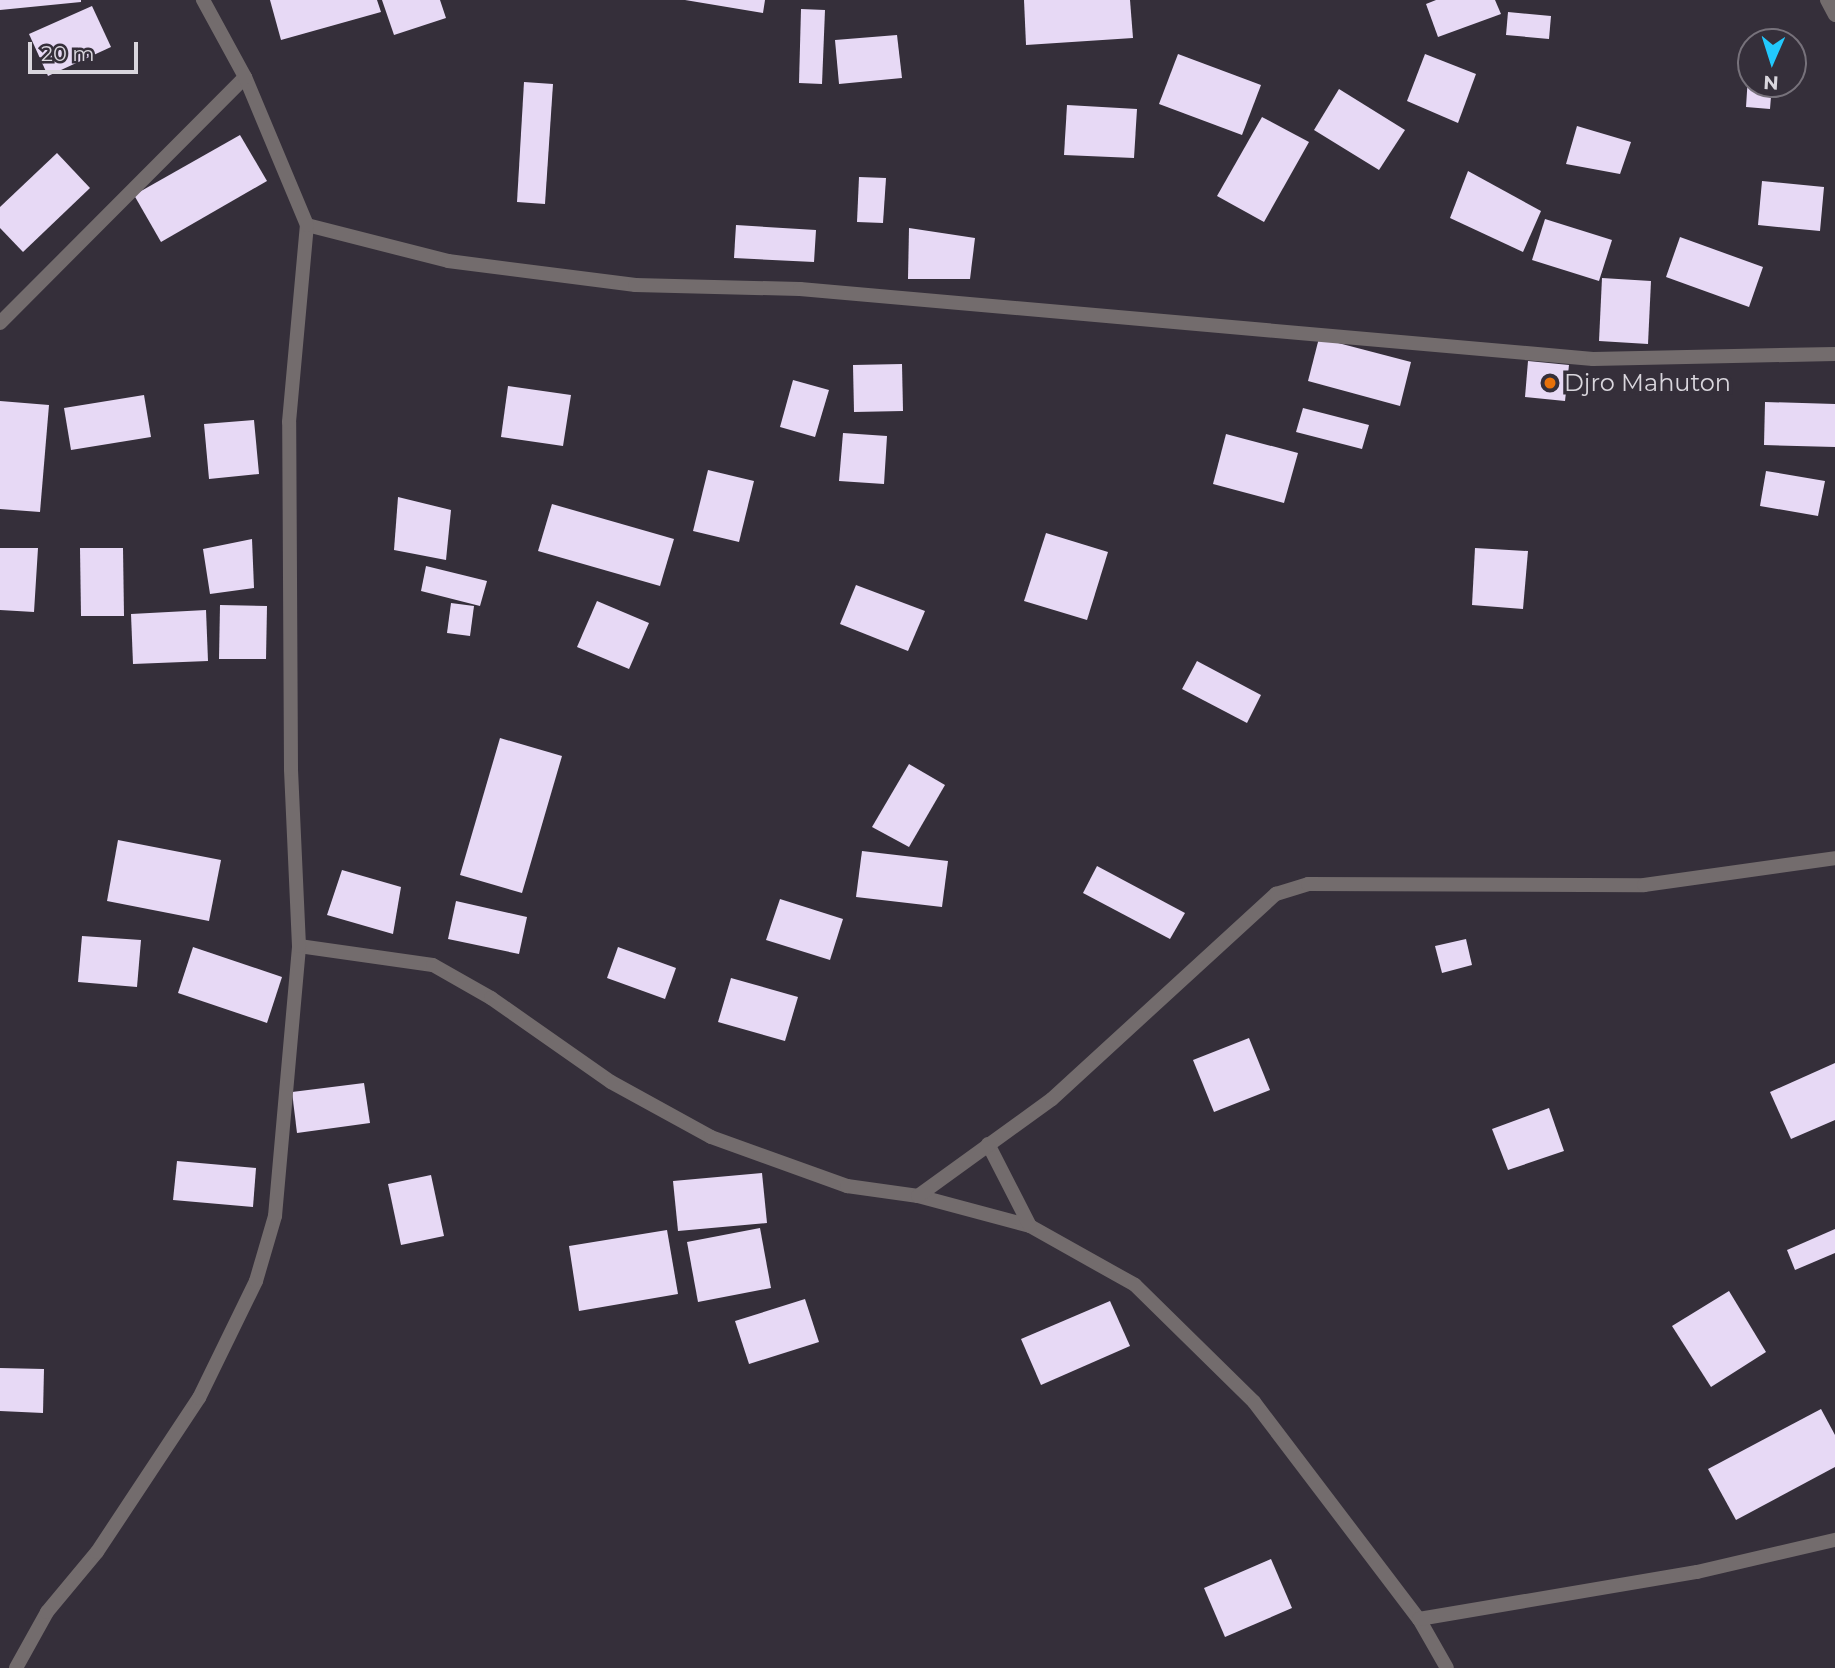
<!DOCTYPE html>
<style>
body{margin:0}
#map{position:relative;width:1835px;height:1668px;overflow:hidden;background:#352f3a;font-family:Montserrat,sans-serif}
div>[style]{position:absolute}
.building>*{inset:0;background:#e7d9f5}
.minor>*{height:14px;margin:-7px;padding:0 7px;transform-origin:7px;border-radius:7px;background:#736c6d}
.dots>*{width:19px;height:19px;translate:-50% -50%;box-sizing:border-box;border:4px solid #352f3a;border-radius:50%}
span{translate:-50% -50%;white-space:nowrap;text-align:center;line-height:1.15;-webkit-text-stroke:7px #352f3a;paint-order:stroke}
.poi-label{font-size:24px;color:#d9d6dd}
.left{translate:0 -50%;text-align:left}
.north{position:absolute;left:1737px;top:28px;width:70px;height:70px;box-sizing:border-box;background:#352f3a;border:2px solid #77727b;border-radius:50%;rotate:183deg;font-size:19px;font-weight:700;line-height:28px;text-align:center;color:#d9d6dd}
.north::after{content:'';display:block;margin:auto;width:24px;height:32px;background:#22c9fd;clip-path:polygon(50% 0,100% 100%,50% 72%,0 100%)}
.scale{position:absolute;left:28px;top:42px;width:110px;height:32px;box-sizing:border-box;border:4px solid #d9d6dd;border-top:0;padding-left:9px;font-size:21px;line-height:24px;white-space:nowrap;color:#d9d6dd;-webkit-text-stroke:5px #352f3a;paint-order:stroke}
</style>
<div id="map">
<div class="building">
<i style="clip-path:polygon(0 0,81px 0,81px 2px,0 10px)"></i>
<i style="clip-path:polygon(270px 0,377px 0,381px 12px,281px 40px)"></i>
<i style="clip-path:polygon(382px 0,440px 0,446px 18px,394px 35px)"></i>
<i style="clip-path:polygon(685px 0,765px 0,763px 13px)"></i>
<i style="clip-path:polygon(1024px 0,1130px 0,1133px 38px,1026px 45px)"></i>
<i style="clip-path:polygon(1436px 0,1495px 0,1501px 14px,1438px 37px,1426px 4px)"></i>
<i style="clip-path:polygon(92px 6px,111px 47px,48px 76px,29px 34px)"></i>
<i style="clip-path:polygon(801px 9px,825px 10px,822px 84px,799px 83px)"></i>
<i style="clip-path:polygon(1508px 12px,1551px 16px,1549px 39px,1506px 35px)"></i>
<i style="clip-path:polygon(897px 35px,902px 78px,839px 84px,835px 40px)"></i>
<i style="clip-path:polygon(1178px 54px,1261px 85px,1242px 135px,1159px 104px)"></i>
<i style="clip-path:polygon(1425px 54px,1476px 74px,1458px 123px,1407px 101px)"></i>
<i style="clip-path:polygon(1749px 60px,1751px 84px,1772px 84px,1770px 109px,1746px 107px)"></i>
<i style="clip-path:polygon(524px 82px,553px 84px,545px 204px,517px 202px)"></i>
<i style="clip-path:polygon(1339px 89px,1405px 130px,1379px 170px,1314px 130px)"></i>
<i style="clip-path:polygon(1067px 105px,1137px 109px,1134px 158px,1064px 155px)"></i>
<i style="clip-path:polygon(1262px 117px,1309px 142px,1264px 222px,1217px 196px)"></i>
<i style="clip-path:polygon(1577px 126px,1631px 142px,1620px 174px,1566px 164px)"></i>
<i style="clip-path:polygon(240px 135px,267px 181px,161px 242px,134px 195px)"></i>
<i style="clip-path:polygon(57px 153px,90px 188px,23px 252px,0 228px,0 207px)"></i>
<i style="clip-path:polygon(1468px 171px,1541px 211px,1523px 252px,1450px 218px)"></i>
<i style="clip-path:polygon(859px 177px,886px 178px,883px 223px,857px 222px)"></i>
<i style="clip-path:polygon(1762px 181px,1824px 187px,1820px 231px,1758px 225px)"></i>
<i style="clip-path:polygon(1545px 219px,1612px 240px,1599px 281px,1532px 260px)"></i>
<i style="clip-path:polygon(736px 225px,816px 230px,814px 262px,734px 258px)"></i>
<i style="clip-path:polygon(909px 228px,975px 238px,970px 279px,908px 279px)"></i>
<i style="clip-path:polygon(1680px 237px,1763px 267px,1749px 307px,1666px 277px)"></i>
<i style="clip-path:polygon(1602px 278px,1651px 281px,1648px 344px,1599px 341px)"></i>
<i style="clip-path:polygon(1319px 338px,1411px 362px,1400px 406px,1308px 381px)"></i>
<i style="clip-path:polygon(1528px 361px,1569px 365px,1565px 401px,1525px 397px)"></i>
<i style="clip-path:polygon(902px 364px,903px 411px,854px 412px,853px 365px)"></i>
<i style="clip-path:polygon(793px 380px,829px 390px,815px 437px,780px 427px)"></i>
<i style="clip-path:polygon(508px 386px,571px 395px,563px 446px,501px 437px)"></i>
<i style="clip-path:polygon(144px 395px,151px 437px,71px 450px,64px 408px)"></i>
<i style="clip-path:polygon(0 401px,49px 405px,40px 512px,0 509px)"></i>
<i style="clip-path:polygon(1765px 402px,1835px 404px,1835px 447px,1764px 445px)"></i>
<i style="clip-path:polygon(1303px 408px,1369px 425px,1362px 449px,1296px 432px)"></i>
<i style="clip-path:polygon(254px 420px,259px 474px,209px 479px,204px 424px)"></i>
<i style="clip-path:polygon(843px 433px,887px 436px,884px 484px,839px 481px)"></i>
<i style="clip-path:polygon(1226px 434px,1298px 453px,1284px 503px,1213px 484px)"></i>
<i style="clip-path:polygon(708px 470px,754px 481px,739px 542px,693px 531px)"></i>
<i style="clip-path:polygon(1766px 471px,1825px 481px,1818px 516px,1760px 506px)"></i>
<i style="clip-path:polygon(398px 497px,451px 510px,446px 560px,394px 550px)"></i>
<i style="clip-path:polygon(552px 504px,674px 539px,660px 586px,538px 551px)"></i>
<i style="clip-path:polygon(1046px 533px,1108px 552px,1087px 620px,1024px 601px)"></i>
<i style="clip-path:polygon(252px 539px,254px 588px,210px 594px,203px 549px)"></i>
<i style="clip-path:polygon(0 548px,38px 548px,34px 612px,0 610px)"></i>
<i style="clip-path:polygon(80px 548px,123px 548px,124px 616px,81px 616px)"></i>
<i style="clip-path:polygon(1475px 548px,1528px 551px,1523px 609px,1472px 605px)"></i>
<i style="clip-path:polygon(426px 566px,487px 581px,480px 606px,421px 591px)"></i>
<i style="clip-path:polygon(856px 585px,925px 611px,908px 651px,840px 624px)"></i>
<i style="clip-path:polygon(597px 601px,649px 623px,629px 669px,577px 647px)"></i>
<i style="clip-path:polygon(451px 603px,474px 606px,470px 636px,447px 633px)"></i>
<i style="clip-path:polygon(220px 605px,267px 606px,266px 659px,219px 659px)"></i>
<i style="clip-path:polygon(206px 610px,208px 661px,133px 664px,131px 614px)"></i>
<i style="clip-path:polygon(1197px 661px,1261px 695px,1247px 723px,1182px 689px)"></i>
<i style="clip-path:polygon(500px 738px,562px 756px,522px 893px,460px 875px)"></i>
<i style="clip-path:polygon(909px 764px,945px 785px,909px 847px,872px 827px)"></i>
<i style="clip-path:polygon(118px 840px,221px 860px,209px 921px,107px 901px)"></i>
<i style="clip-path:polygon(862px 851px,948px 861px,942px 907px,856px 897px)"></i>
<i style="clip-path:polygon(1097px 866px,1185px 913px,1170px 939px,1083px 893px)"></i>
<i style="clip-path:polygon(342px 870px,401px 887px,393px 934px,327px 915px)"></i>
<i style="clip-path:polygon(780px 899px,843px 919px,830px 960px,766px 940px)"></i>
<i style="clip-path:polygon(456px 901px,527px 917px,519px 954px,448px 939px)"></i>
<i style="clip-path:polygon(82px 936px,141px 940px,137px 987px,78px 982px)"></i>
<i style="clip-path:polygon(1466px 939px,1472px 965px,1442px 973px,1435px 946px)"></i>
<i style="clip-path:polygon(193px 947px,282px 977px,267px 1023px,178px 993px)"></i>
<i style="clip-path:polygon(618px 947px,676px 968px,665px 999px,607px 978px)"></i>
<i style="clip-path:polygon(731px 978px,798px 997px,785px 1041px,718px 1022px)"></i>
<i style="clip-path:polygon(1249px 1038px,1270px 1090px,1214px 1112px,1193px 1060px)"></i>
<i style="clip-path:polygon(1835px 1063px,1835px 1120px,1791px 1139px,1770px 1092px)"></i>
<i style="clip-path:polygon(364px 1083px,370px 1123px,297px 1133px,292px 1092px)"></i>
<i style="clip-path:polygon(1549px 1108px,1564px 1151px,1508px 1170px,1492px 1129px)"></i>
<i style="clip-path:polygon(177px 1161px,256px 1168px,253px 1207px,173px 1200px)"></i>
<i style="clip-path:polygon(762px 1173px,767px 1223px,678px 1231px,673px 1181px)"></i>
<i style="clip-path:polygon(431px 1175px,444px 1236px,401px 1245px,388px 1184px)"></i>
<i style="clip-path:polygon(760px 1228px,771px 1288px,698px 1302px,687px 1242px)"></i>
<i style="clip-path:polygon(1835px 1229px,1835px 1253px,1795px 1270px,1787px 1250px)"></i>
<i style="clip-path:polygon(667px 1230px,678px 1294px,579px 1311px,569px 1246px)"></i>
<i style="clip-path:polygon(1729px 1291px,1766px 1352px,1711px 1387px,1672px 1326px)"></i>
<i style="clip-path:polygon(805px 1299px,819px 1342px,749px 1364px,735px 1321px)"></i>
<i style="clip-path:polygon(1110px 1301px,1130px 1346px,1041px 1385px,1021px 1339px)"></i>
<i style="clip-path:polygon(0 1368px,44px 1369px,43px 1413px,0 1411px)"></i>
<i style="clip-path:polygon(1821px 1409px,1835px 1435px,1835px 1467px,1736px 1520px,1708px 1469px)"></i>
<i style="clip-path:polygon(1271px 1559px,1292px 1608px,1225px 1637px,1204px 1588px)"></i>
</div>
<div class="minor">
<i style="left:1827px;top:0;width:17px;rotate:62deg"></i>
<i style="left:307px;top:225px;width:146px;rotate:14.3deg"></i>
<i style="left:448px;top:261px;width:189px;rotate:7.3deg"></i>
<i style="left:635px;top:285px;width:165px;rotate:1.4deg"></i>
<i style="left:800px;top:289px;width:796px;rotate:5.04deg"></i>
<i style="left:1593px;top:359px;width:242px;rotate:-1.2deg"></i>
<i style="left:0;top:323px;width:347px;rotate:-45.1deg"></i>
<i style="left:299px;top:946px;width:135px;rotate:8.1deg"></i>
<i style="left:433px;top:965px;width:67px;rotate:29.6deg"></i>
<i style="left:491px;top:998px;width:146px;rotate:35deg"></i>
<i style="left:611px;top:1082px;width:114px;rotate:28.8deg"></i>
<i style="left:711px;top:1137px;width:145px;rotate:19.8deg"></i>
<i style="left:847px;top:1186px;width:72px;rotate:8deg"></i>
<i style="left:918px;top:1196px;width:116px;rotate:15deg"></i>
<i style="left:1030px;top:1226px;width:120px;rotate:29.3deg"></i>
<i style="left:1135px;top:1285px;width:167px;rotate:44.5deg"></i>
<i style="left:1254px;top:1402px;width:273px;rotate:52.8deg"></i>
<i style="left:1419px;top:1619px;width:56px;rotate:60.3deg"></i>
<i style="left:988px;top:1144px;width:92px;rotate:62.9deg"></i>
<i style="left:918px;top:1196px;width:165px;rotate:-35.9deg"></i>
<i style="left:1052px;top:1099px;width:304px;rotate:-42.5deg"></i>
<i style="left:1276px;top:894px;width:34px;rotate:-17deg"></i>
<i style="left:1308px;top:884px;width:336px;rotate:0.2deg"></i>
<i style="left:1644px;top:885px;width:193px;rotate:-8deg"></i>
<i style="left:1419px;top:1619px;width:282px;rotate:-9.6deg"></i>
<i style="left:1697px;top:1572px;width:142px;rotate:-13.1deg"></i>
<i style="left:16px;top:1668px;width:64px;rotate:-61deg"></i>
<i style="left:47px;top:1612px;width:78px;rotate:-50.2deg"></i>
<i style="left:97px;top:1552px;width:185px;rotate:-56.5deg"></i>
<i style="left:199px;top:1398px;width:130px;rotate:-64deg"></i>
<i style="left:256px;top:1281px;width:68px;rotate:-73.7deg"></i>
<i style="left:275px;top:1216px;width:271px;rotate:-84.9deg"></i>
<i style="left:299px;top:946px;width:177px;rotate:-92.6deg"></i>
<i style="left:291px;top:769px;width:347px;rotate:-90.3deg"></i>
<i style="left:289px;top:422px;width:198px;rotate:-84.8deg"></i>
<i style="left:307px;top:225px;width:160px;rotate:-112.7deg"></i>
<i style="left:245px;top:77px;width:88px;rotate:-118.6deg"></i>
</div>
<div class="dots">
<i style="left:1550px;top:383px;background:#e8710a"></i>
</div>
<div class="poi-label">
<span class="left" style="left:1564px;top:383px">Djro Mahuton</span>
</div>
<div class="north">N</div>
<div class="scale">20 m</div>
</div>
